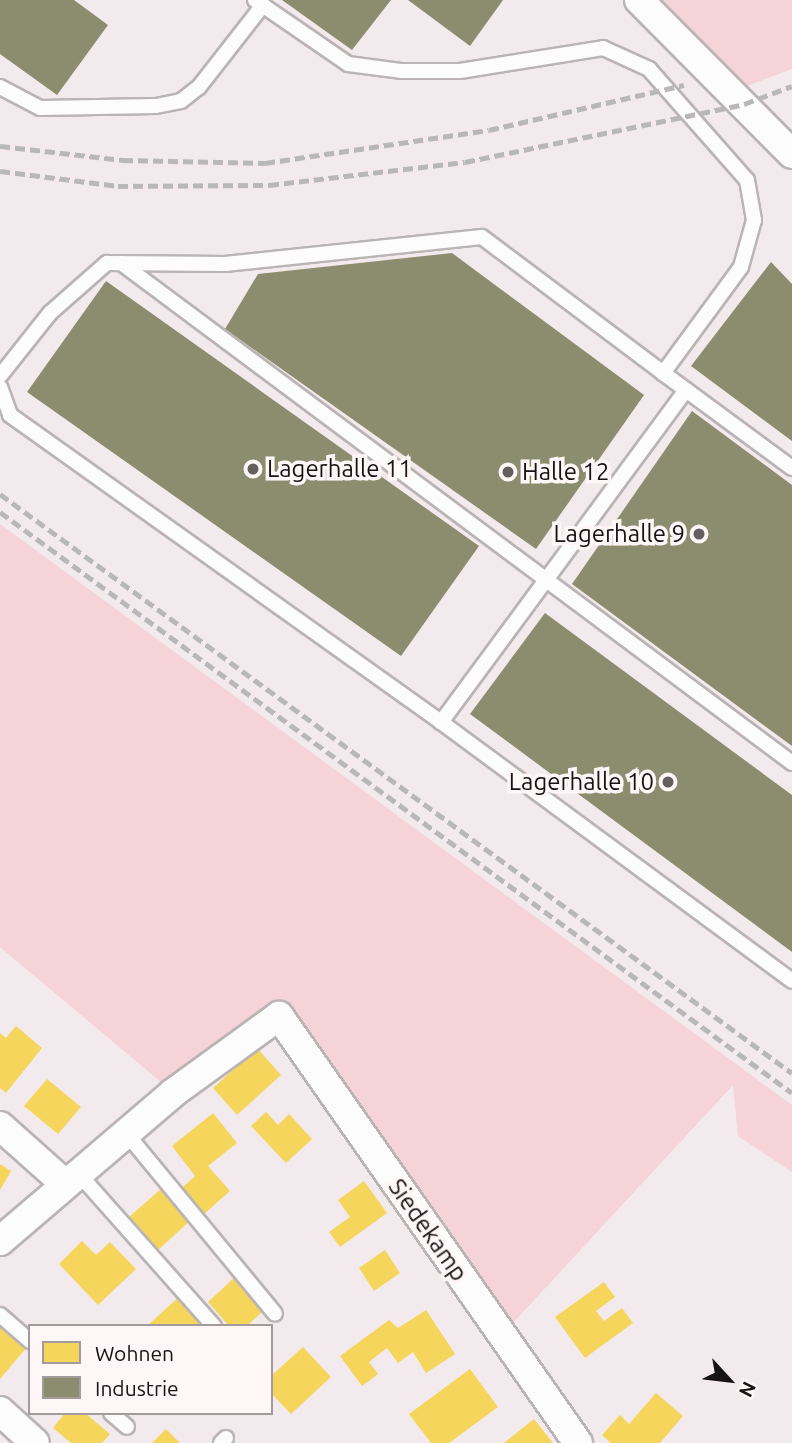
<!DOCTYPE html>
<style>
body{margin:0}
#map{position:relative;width:792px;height:1443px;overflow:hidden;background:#f2eaec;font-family:Ubuntu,sans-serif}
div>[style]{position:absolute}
.green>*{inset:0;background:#f6d2d9}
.homes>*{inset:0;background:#f6d55c}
.industry>*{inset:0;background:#8c8c6e}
.roads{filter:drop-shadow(2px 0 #bab4b5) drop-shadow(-2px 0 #bab4b5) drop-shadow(0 2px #bab4b5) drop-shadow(0 -2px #bab4b5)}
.service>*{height:14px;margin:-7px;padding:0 7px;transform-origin:7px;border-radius:7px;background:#fdfcfc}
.minor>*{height:28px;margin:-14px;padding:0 14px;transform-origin:14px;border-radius:14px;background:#fdfcfc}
.rail>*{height:5px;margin-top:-2.5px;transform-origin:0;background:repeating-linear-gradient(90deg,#b9b8b8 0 10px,transparent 0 15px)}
.dots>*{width:19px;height:19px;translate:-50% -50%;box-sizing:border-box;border:4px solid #fff6f7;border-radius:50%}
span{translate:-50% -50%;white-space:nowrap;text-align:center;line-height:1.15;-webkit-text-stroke:7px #fff6f7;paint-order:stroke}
.poi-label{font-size:24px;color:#171213}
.left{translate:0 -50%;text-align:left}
.right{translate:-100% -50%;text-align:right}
.street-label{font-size:24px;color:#171213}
.legend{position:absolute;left:28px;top:1324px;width:245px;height:91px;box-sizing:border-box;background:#fff6f7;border:2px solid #a29b9c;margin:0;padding:9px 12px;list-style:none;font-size:21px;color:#171213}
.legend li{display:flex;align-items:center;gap:14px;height:35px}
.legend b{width:35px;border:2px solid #a29b9c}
.north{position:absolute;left:694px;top:1345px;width:70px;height:70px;-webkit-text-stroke:5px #fff6f7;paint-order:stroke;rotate:117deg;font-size:19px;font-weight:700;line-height:28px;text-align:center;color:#171213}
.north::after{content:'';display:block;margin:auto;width:24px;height:32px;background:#171213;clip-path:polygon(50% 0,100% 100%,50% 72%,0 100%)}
</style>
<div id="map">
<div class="green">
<i style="clip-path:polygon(661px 0,792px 0,792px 69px,747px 86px)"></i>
<i style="clip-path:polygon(0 524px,792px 1105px,792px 1172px,738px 1136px,733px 1085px,511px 1325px,283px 1002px,162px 1083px,0 947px)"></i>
</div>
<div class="homes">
<i style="clip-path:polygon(16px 1026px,42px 1048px,6px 1093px,0 1088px,0 1033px,6px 1038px)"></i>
<i style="clip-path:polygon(257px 1048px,281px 1075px,237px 1115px,213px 1088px)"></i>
<i style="clip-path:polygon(47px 1079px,81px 1107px,58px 1134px,24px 1106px)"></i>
<i style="clip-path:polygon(266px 1112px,278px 1125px,289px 1114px,312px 1139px,286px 1163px,251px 1126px)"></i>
<i style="clip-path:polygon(213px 1113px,237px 1143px,208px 1166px,230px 1191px,204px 1214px,182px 1188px,195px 1176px,172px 1146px)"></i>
<i style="clip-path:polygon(0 1164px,11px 1171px,0 1190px)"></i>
<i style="clip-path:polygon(364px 1181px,387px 1213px,340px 1247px,329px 1232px,350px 1217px,338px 1200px)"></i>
<i style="clip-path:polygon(162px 1188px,191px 1220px,158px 1250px,129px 1217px)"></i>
<i style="clip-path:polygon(82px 1241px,96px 1255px,110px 1242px,136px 1269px,98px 1305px,59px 1264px)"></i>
<i style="clip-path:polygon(385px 1250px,400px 1273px,374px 1291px,359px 1268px)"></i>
<i style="clip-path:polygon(235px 1277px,264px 1310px,247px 1326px,229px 1326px,208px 1302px)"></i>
<i style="clip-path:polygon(604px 1282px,615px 1297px,596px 1311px,604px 1321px,622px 1308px,633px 1323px,585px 1358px,555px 1317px)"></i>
<i style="clip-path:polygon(181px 1295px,209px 1326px,147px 1326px)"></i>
<i style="clip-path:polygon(426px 1310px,455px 1354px,426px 1373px,413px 1352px,398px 1363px,387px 1348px,369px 1362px,378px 1374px,362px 1386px,340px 1356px,389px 1320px,398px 1328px)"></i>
<i style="clip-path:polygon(0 1323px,27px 1347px,0 1379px)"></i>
<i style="clip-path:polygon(303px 1347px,331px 1377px,291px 1414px,271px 1393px,271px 1376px)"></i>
<i style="clip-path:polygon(470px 1369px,498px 1407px,449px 1443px,431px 1443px,409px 1414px)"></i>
<i style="clip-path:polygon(656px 1393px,683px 1416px,660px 1443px,611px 1443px,602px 1435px,620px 1415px,629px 1424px)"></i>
<i style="clip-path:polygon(65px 1413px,85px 1413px,110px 1434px,102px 1443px,71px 1443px,53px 1428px)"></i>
<i style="clip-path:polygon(534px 1419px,553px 1443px,504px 1443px)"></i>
<i style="clip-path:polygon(166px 1429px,180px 1443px,152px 1443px)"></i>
</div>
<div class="industry">
<i style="clip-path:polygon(0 0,74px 0,108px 25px,57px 95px,0 54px)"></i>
<i style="clip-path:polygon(282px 0,391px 0,352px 50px)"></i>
<i style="clip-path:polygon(408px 0,503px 0,470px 46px)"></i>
<i style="clip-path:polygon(452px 253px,644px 395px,536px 549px,225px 329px,258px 274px)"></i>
<i style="clip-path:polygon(771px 262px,792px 284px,792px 441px,691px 366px)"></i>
<i style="clip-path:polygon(106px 281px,479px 546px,401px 656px,27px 392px)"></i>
<i style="clip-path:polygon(692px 411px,792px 485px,792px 746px,572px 584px)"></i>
<i style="clip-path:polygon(545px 613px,792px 795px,792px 952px,470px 714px)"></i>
</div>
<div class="roads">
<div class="service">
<i style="left:255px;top:0;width:113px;rotate:34.5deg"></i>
<i style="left:348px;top:64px;width:53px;rotate:7.5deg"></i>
<i style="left:401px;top:71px;width:59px"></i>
<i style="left:460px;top:71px;width:145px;rotate:-9.1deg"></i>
<i style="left:603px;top:48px;width:51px;rotate:24.5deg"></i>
<i style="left:649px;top:69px;width:148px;rotate:48.6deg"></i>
<i style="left:747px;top:180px;width:41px;rotate:80.1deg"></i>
<i style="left:754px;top:220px;width:49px;rotate:105.5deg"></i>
<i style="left:741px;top:267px;width:132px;rotate:126.3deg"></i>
<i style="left:663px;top:373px;width:160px;rotate:36.4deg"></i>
<i style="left:0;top:87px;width:45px;rotate:27.7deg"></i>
<i style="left:40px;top:108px;width:116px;rotate:-1deg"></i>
<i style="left:156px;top:106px;width:25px;rotate:-11deg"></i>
<i style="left:181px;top:101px;width:23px;rotate:-38deg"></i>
<i style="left:199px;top:87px;width:104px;rotate:-52deg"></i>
<i style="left:121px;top:263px;width:837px;rotate:36.69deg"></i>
<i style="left:0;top:376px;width:80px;rotate:-51.6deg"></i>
<i style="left:50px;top:313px;width:76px;rotate:-41.3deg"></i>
<i style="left:107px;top:263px;width:118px;rotate:0.5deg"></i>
<i style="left:225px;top:264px;width:258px;rotate:-6deg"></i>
<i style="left:482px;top:237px;width:226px;rotate:36.9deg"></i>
<i style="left:0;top:387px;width:30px;rotate:70deg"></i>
<i style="left:10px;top:415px;width:529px;rotate:35.46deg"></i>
<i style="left:686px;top:390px;width:413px;rotate:126.4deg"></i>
<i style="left:441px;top:722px;width:436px;rotate:36.4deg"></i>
<i style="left:126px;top:1133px;width:234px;rotate:50.5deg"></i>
<i style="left:78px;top:1173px;width:205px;rotate:48.4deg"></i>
<i style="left:0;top:1315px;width:40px;rotate:41deg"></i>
<i style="left:111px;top:1413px;width:21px;rotate:41deg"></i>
<i style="left:221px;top:1443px;width:7px;rotate:-45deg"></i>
</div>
<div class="minor">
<i style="left:639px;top:0;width:217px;rotate:45.2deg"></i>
<i style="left:0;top:1126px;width:87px;rotate:41.7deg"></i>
<i style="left:0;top:1241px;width:228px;rotate:-40.5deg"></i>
<i style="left:173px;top:1093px;width:131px;rotate:-36deg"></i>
<i style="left:279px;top:1016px;width:521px;rotate:55deg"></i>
<i style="left:0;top:1411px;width:47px;rotate:42.4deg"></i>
</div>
</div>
<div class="rail">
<i style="left:0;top:146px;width:124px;rotate:6.5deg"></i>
<i style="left:123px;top:160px;width:142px;rotate:1.2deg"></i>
<i style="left:265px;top:163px;width:226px;rotate:-8.4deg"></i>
<i style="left:489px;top:130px;width:200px;rotate:-13deg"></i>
<i style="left:0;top:171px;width:119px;rotate:7.2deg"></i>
<i style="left:118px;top:186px;width:151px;rotate:-0.4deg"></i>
<i style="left:269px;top:185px;width:197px;rotate:-6.7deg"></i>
<i style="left:465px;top:162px;width:285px;rotate:-11.7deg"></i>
<i style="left:744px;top:104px;width:51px;rotate:-20.6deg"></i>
<i style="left:0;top:494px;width:981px;rotate:36.17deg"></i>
<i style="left:0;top:512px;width:982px;rotate:36.26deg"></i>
</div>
<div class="dots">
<i style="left:253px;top:469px;background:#645e5f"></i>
<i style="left:508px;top:472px;background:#645e5f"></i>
<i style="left:699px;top:534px;background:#645e5f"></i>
<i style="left:668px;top:782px;background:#645e5f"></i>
</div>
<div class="poi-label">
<span class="left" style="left:267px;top:469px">Lagerhalle 11</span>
<span class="left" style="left:522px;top:472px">Halle 12</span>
<span class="right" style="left:685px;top:534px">Lagerhalle 9</span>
<span class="right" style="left:654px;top:782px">Lagerhalle 10</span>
</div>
<div class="street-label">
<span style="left:428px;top:1230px;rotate:55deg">Siedekamp</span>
</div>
<ul class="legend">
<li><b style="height:19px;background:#f6d55c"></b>Wohnen</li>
<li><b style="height:19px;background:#8c8c6e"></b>Industrie</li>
</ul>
<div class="north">N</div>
</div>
